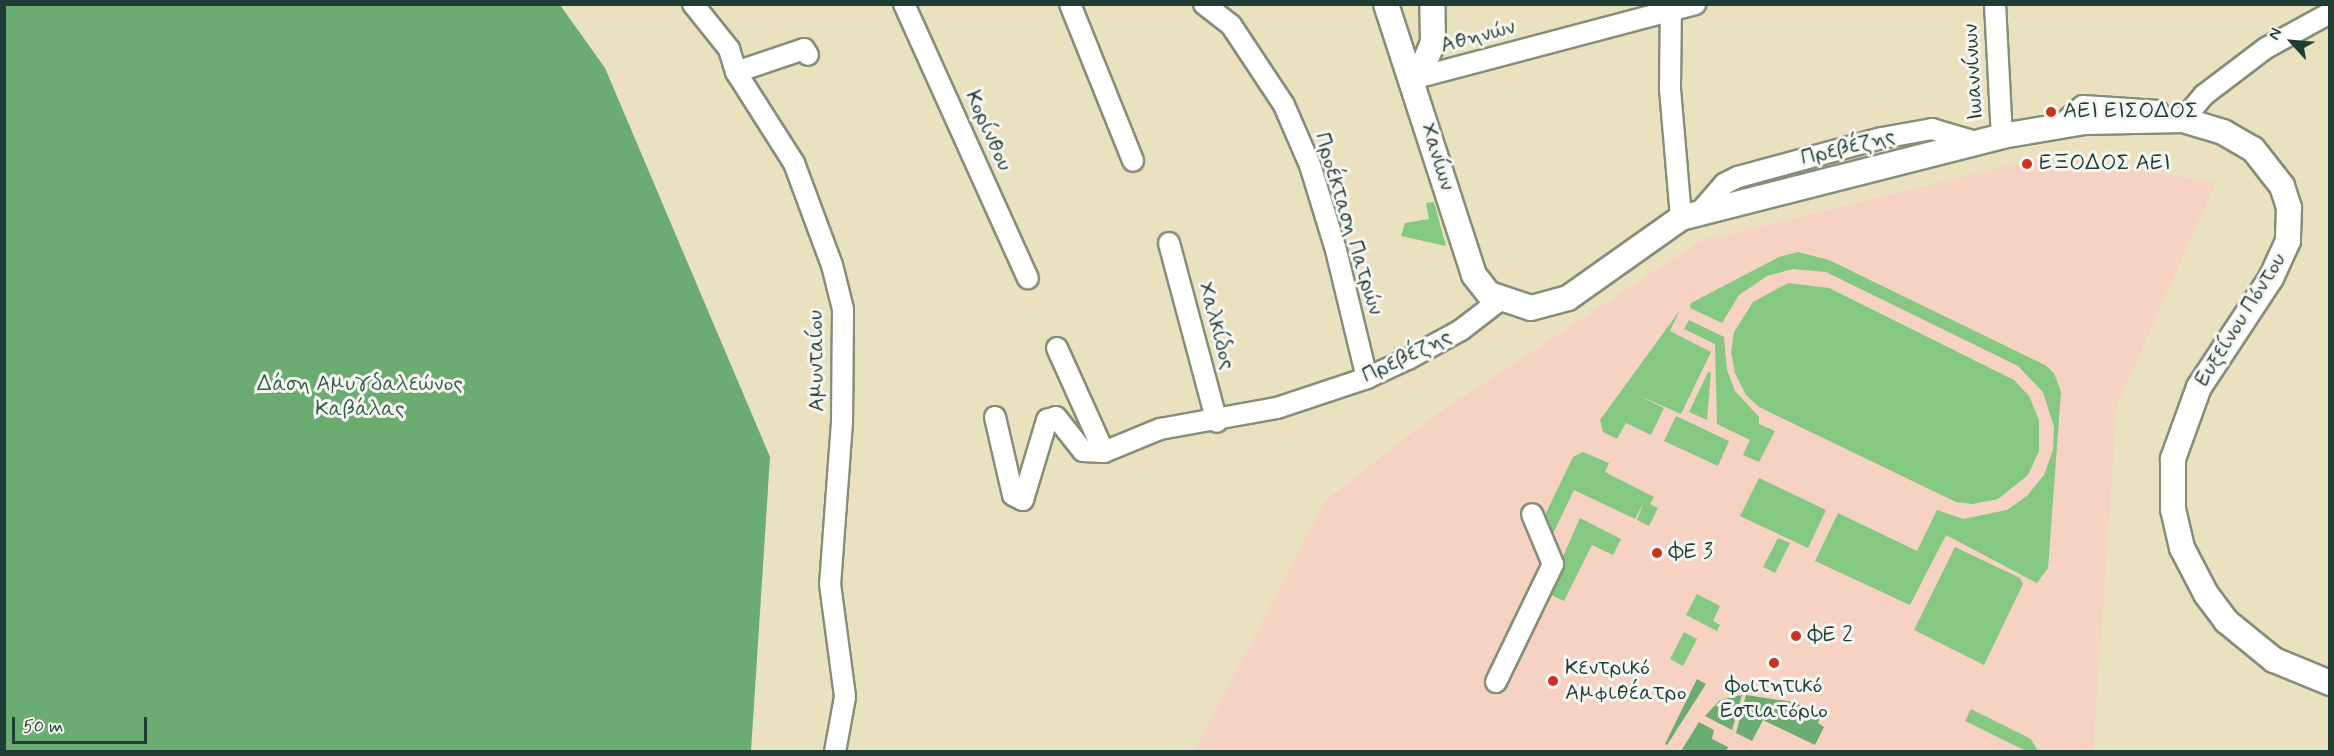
<!DOCTYPE html>
<meta charset="utf-8">
<style>
body{margin:0}
#map{position:relative;width:2334px;height:756px;overflow:hidden;background:#eae1bf;font-family:Mynerve,sans-serif}
div>[style]{position:absolute}
.built>*{inset:0;background:#f5d2c2}
.green>*{inset:0;background:#84c882}
.forest>*{inset:0;background:#6bac70}
.roads{filter:drop-shadow(2px 0 #848f7a) drop-shadow(-2px 0 #848f7a) drop-shadow(0 2px #848f7a) drop-shadow(0 -2px #848f7a)}
.minor>*{height:20px;margin:-10px;padding:0 10px;transform-origin:10px;border-radius:10px;background:#fff}
.tertiary>*{height:24px;margin:-12px;padding:0 12px;transform-origin:12px;border-radius:12px;background:#fff}
.dots>*{width:16px;height:16px;translate:-50% -50%;box-sizing:border-box;border:3px solid #f6f6f2;border-radius:50%}
span{translate:-50% -50%;white-space:nowrap;text-align:center;line-height:1.15;-webkit-text-stroke:6px #f6f6f2;paint-order:stroke}
.street-label{font-size:22px;color:#1f3d34}
.poi-label{font-size:22px;color:#1f3d34}
.left{translate:0 -50%;text-align:left}
.park-label{font-size:22px;color:#386048}
.frame{position:absolute;inset:0;border:6px solid #1f3d34;pointer-events:none}
.north{position:absolute;left:2262px;top:12px;width:60px;height:60px;-webkit-text-stroke:4px #f6f6f2;paint-order:stroke;rotate:296deg;font-size:16px;font-weight:700;line-height:24px;text-align:center;color:#1f3d34}
.north::after{content:'';display:block;margin:auto;width:21px;height:27px;background:#1f3d34;clip-path:polygon(50% 0,100% 100%,50% 72%,0 100%)}
.scale{position:absolute;left:12px;top:717px;width:135px;height:27px;box-sizing:border-box;border:3px solid #1f3d34;border-top:0;padding-left:8px;font-size:18px;line-height:21px;white-space:nowrap;color:#1f3d34;-webkit-text-stroke:4px #f6f6f2;paint-order:stroke}
</style>
<div id="map">
<div class="built">
<i style="clip-path:polygon(2054px 151px,2095px 155px,2100px 164px,2216px 182px,2117px 405px,2093px 751px,1194px 752px,1325px 501px,1427px 421px,1700px 241px,2033px 160px)"></i>
</div>
<div class="green">
<i style="clip-path:polygon(1434px 202px,1446px 246px,1401px 236px,1405px 223px,1429px 219px,1426px 203px)"></i>
<i style="clip-path:polygon(1798px 252px,1829px 260px,2045px 365px,2054px 373px,2061px 392px,2048px 568px,2037px 583px,1946px 535px,1910px 605px,1815px 561px,1838px 513px,1917px 551px,1937px 510px,1963px 519px,2007px 510px,2027px 496px,2044px 475px,2053px 450px,2054px 427px,2043px 392px,2018px 366px,1826px 272px,1793px 269px,1767px 276px,1739px 295px,1722px 323px,1690px 308px,1691px 303px,1779px 257px)"></i>
<i style="clip-path:polygon(1788px 283px,1829px 288px,2014px 380px,2029px 396px,2039px 420px,2039px 451px,2028px 475px,1998px 499px,1973px 504px,1956px 502px,1759px 407px,1746px 395px,1735px 373px,1731px 352px,1734px 332px,1753px 302px)"></i>
<i style="clip-path:polygon(1680px 310px,1670px 331px,1711px 352px,1681px 414px,1638px 395px,1664px 408px,1651px 435px,1626px 423px,1617px 439px,1603px 432px,1600px 420px)"></i>
<i style="clip-path:polygon(1689px 320px,1724px 337px,1727px 370px,1735px 391px,1759px 417px,1759px 424px,1775px 431px,1759px 462px,1743px 455px,1750px 440px,1717px 424px,1715px 344px,1684px 329px)"></i>
<i style="clip-path:polygon(1708px 372px,1711px 373px,1707px 420px,1689px 412px)"></i>
<i style="clip-path:polygon(1676px 416px,1729px 441px,1718px 466px,1664px 441px)"></i>
<i style="clip-path:polygon(1583px 452px,1609px 463px,1605px 472px,1654px 497px,1650px 504px,1658px 508px,1649px 526px,1637px 520px,1644px 502px,1635px 519px,1574px 490px,1551px 538px,1545px 515px,1573px 457px)"></i>
<i style="clip-path:polygon(1759px 478px,1826px 510px,1808px 548px,1740px 516px)"></i>
<i style="clip-path:polygon(1580px 518px,1621px 539px,1613px 555px,1592px 545px,1564px 601px,1547px 593px)"></i>
<i style="clip-path:polygon(1778px 538px,1790px 543px,1775px 573px,1763px 567px)"></i>
<i style="clip-path:polygon(1955px 547px,2020px 578px,2023px 584px,1984px 665px,1914px 630px)"></i>
<i style="clip-path:polygon(1697px 594px,1720px 606px,1713px 621px,1720px 625px,1717px 631px,1686px 615px)"></i>
<i style="clip-path:polygon(1684px 632px,1697px 639px,1683px 666px,1670px 659px)"></i>
<i style="clip-path:polygon(1971px 709px,2031px 739px,2038px 751px,2026px 751px,1965px 721px)"></i>
</div>
<div class="forest">
<i style="clip-path:polygon(4px 5px,560px 5px,605px 68px,770px 457px,751px 751px,5px 751px)"></i>
<i style="clip-path:polygon(1697px 679px,1706px 684px,1667px 745px,1665px 744px)"></i>
<i style="clip-path:polygon(1742px 695px,1732px 730px,1705px 716px,1720px 700px)"></i>
<i style="clip-path:polygon(1746px 695px,1792px 702px,1822px 713px,1818px 723px,1824px 727px,1815px 745px,1763px 720px,1752px 741px,1736px 733px)"></i>
<i style="clip-path:polygon(1699px 722px,1714px 730px,1712px 739px,1728px 747px,1726px 751px,1681px 751px)"></i>
</div>
<div class="roads">
<div class="minor">
<i style="left:693px;top:4px;width:58px;rotate:51.3deg"></i>
<i style="left:729px;top:49px;width:24px;rotate:73deg"></i>
<i style="left:736px;top:72px;width:108px;rotate:57.5deg"></i>
<i style="left:794px;top:163px;width:109px;rotate:69.6deg"></i>
<i style="left:832px;top:265px;width:45px;rotate:76deg"></i>
<i style="left:843px;top:309px;width:113px;rotate:90.5deg"></i>
<i style="left:842px;top:422px;width:162px;rotate:94.2deg"></i>
<i style="left:830px;top:584px;width:114px;rotate:82.4deg"></i>
<i style="left:845px;top:697px;width:56px;rotate:100.3deg"></i>
<i style="left:904px;top:4px;width:301px;rotate:65.7deg"></i>
<i style="left:1070px;top:4px;width:169px;rotate:68.1deg"></i>
<i style="left:1204px;top:4px;width:34px;rotate:38deg"></i>
<i style="left:1231px;top:25px;width:96px;rotate:56.5deg"></i>
<i style="left:1284px;top:105px;width:65px;rotate:66.6deg"></i>
<i style="left:1310px;top:165px;width:89px;rotate:73deg"></i>
<i style="left:1336px;top:250px;width:132px;rotate:76.4deg"></i>
<i style="left:1671px;top:4px;width:85px;rotate:90.7deg"></i>
<i style="left:1670px;top:89px;width:129px;rotate:85.1deg"></i>
<i style="left:1995px;top:4px;width:132px;rotate:87deg"></i>
<i style="left:736px;top:72px;width:72px;rotate:-18.7deg"></i>
<i style="left:804px;top:49px;width:7px;rotate:56deg"></i>
<i style="left:1412px;top:79px;width:293px;rotate:-14.8deg"></i>
<i style="left:2183px;top:120px;width:33px;rotate:-50deg"></i>
<i style="left:2204px;top:95px;width:78px;rotate:-37.2deg"></i>
<i style="left:2266px;top:48px;width:73px;rotate:-28.7deg"></i>
<i style="left:2060px;top:126px;width:30px;rotate:-41deg"></i>
<i style="left:2083px;top:106px;width:75px;rotate:3.8deg"></i>
<i style="left:1699px;top:213px;width:38px;rotate:-49deg"></i>
<i style="left:1724px;top:184px;width:16px;rotate:-27deg"></i>
<i style="left:1738px;top:177px;width:149px;rotate:-15.2deg"></i>
<i style="left:1882px;top:138px;width:51px;rotate:-10.2deg"></i>
<i style="left:1932px;top:129px;width:46px;rotate:16.5deg"></i>
<i style="left:1169px;top:243px;width:185px;rotate:75deg"></i>
<i style="left:1057px;top:348px;width:114px;rotate:65.7deg"></i>
<i style="left:995px;top:417px;width:80px;rotate:77deg"></i>
<i style="left:1013px;top:495px;width:11px;rotate:27deg"></i>
<i style="left:1023px;top:500px;width:84px;rotate:-73.3deg"></i>
<i style="left:1047px;top:420px;width:9px;rotate:-18deg"></i>
<i style="left:1056px;top:417px;width:43px;rotate:51.5deg"></i>
<i style="left:1083px;top:451px;width:21px;rotate:3deg"></i>
<i style="left:1104px;top:452px;width:61px;rotate:-22.3deg"></i>
<i style="left:1160px;top:429px;width:119px;rotate:-10.2deg"></i>
<i style="left:1277px;top:408px;width:95px;rotate:-18.4deg"></i>
<i style="left:1367px;top:378px;width:45px;rotate:-24.9deg"></i>
<i style="left:1408px;top:359px;width:60px;rotate:-28.7deg"></i>
<i style="left:1461px;top:330px;width:49px;rotate:-37.6deg"></i>
<i style="left:1496px;top:682px;width:131px;rotate:-64.2deg"></i>
<i style="left:1553px;top:564px;width:54px;rotate:-112.8deg"></i>
</div>
<div class="tertiary">
<i style="left:1386px;top:4px;width:285px;rotate:72deg"></i>
<i style="left:1474px;top:275px;width:24px;rotate:52deg"></i>
<i style="left:1489px;top:294px;width:44px;rotate:18.4deg"></i>
<i style="left:1531px;top:308px;width:38px;rotate:-15deg"></i>
<i style="left:1568px;top:298px;width:138px;rotate:-35.3deg"></i>
<i style="left:1681px;top:218px;width:331px;rotate:-14.3deg"></i>
<i style="left:2002px;top:136px;width:84px;rotate:-9.6deg"></i>
<i style="left:2085px;top:122px;width:98px;rotate:-1.2deg"></i>
<i style="left:2183px;top:120px;width:42px;rotate:16.7deg"></i>
<i style="left:2223px;top:132px;width:34px;rotate:30deg"></i>
<i style="left:2253px;top:149px;width:47px;rotate:51.9deg"></i>
<i style="left:2282px;top:186px;width:23px;rotate:72deg"></i>
<i style="left:2289px;top:208px;width:33px;rotate:92deg"></i>
<i style="left:2288px;top:241px;width:41px;rotate:114.7deg"></i>
<i style="left:2271px;top:278px;width:131px;rotate:123.4deg"></i>
<i style="left:2199px;top:387px;width:77px;rotate:109.9deg"></i>
<i style="left:2173px;top:459px;width:50px;rotate:90deg"></i>
<i style="left:2173px;top:509px;width:40px;rotate:77deg"></i>
<i style="left:2182px;top:548px;width:52px;rotate:62.4deg"></i>
<i style="left:2206px;top:594px;width:34px;rotate:53deg"></i>
<i style="left:2226px;top:621px;width:62px;rotate:39.1deg"></i>
<i style="left:2274px;top:660px;width:61px;rotate:22.3deg"></i>
<i style="left:1412px;top:79px;width:17px;rotate:-50deg"></i>
<i style="left:1423px;top:66px;width:25px;rotate:-67deg"></i>
<i style="left:1433px;top:43px;width:39px;rotate:-91deg"></i>
</div>
</div>
<div class="dots">
<i style="left:2051px;top:112px;background:#c8321e"></i>
<i style="left:2027px;top:164px;background:#c8321e"></i>
<i style="left:1657px;top:553px;background:#c8321e"></i>
<i style="left:1796px;top:636px;background:#c8321e"></i>
<i style="left:1774px;top:663px;background:#c8321e"></i>
<i style="left:1553px;top:681px;background:#c8321e"></i>
</div>
<div class="street-label">
<span style="left:1478px;top:37px;rotate:-15deg">Αθηνών</span>
<span style="left:1974px;top:72px;rotate:-93deg">Ιωαννίνων</span>
<span style="left:988px;top:131px;rotate:66deg">Κορίνθου</span>
<span style="left:1848px;top:148px;rotate:-14deg">Πρεβέζης</span>
<span style="left:1437px;top:157px;rotate:73deg">Χανίων</span>
<span style="left:1348px;top:224px;rotate:73deg">Προέκταση Πατρών</span>
<span style="left:2241px;top:320px;rotate:-58deg">Ευξείνου Πόντου</span>
<span style="left:1216px;top:326px;rotate:75deg">Χαλκίδος</span>
<span style="left:1407px;top:357px;rotate:-26deg">Πρεβέζης</span>
<span style="left:817px;top:361px;rotate:-91deg">Αμυνταίου</span>
</div>
<div class="poi-label">
<span class="left" style="left:2063px;top:112px">ΑΕΙ ΕΙΣΟΔΟΣ</span>
<span class="left" style="left:2039px;top:164px">ΕΞΟΔΟΣ ΑΕΙ</span>
<span class="left" style="left:1669px;top:553px">ΦΕ 3</span>
<span class="left" style="left:1808px;top:636px">ΦΕ 2</span>
<span class="left" style="left:1565px;top:681px">Κεντρικό<br>Αμφιθέατρο</span>
<span style="left:1774px;top:699px">Φοιτητικό<br>Εστιατόριο</span>
</div>
<div class="park-label">
<span style="left:360px;top:397px">Δάση Αμυγδαλεώνος<br>Καβάλας</span>
</div>
<div class="frame"></div>
<div class="north">N</div>
<div class="scale">50 m</div>
</div>
